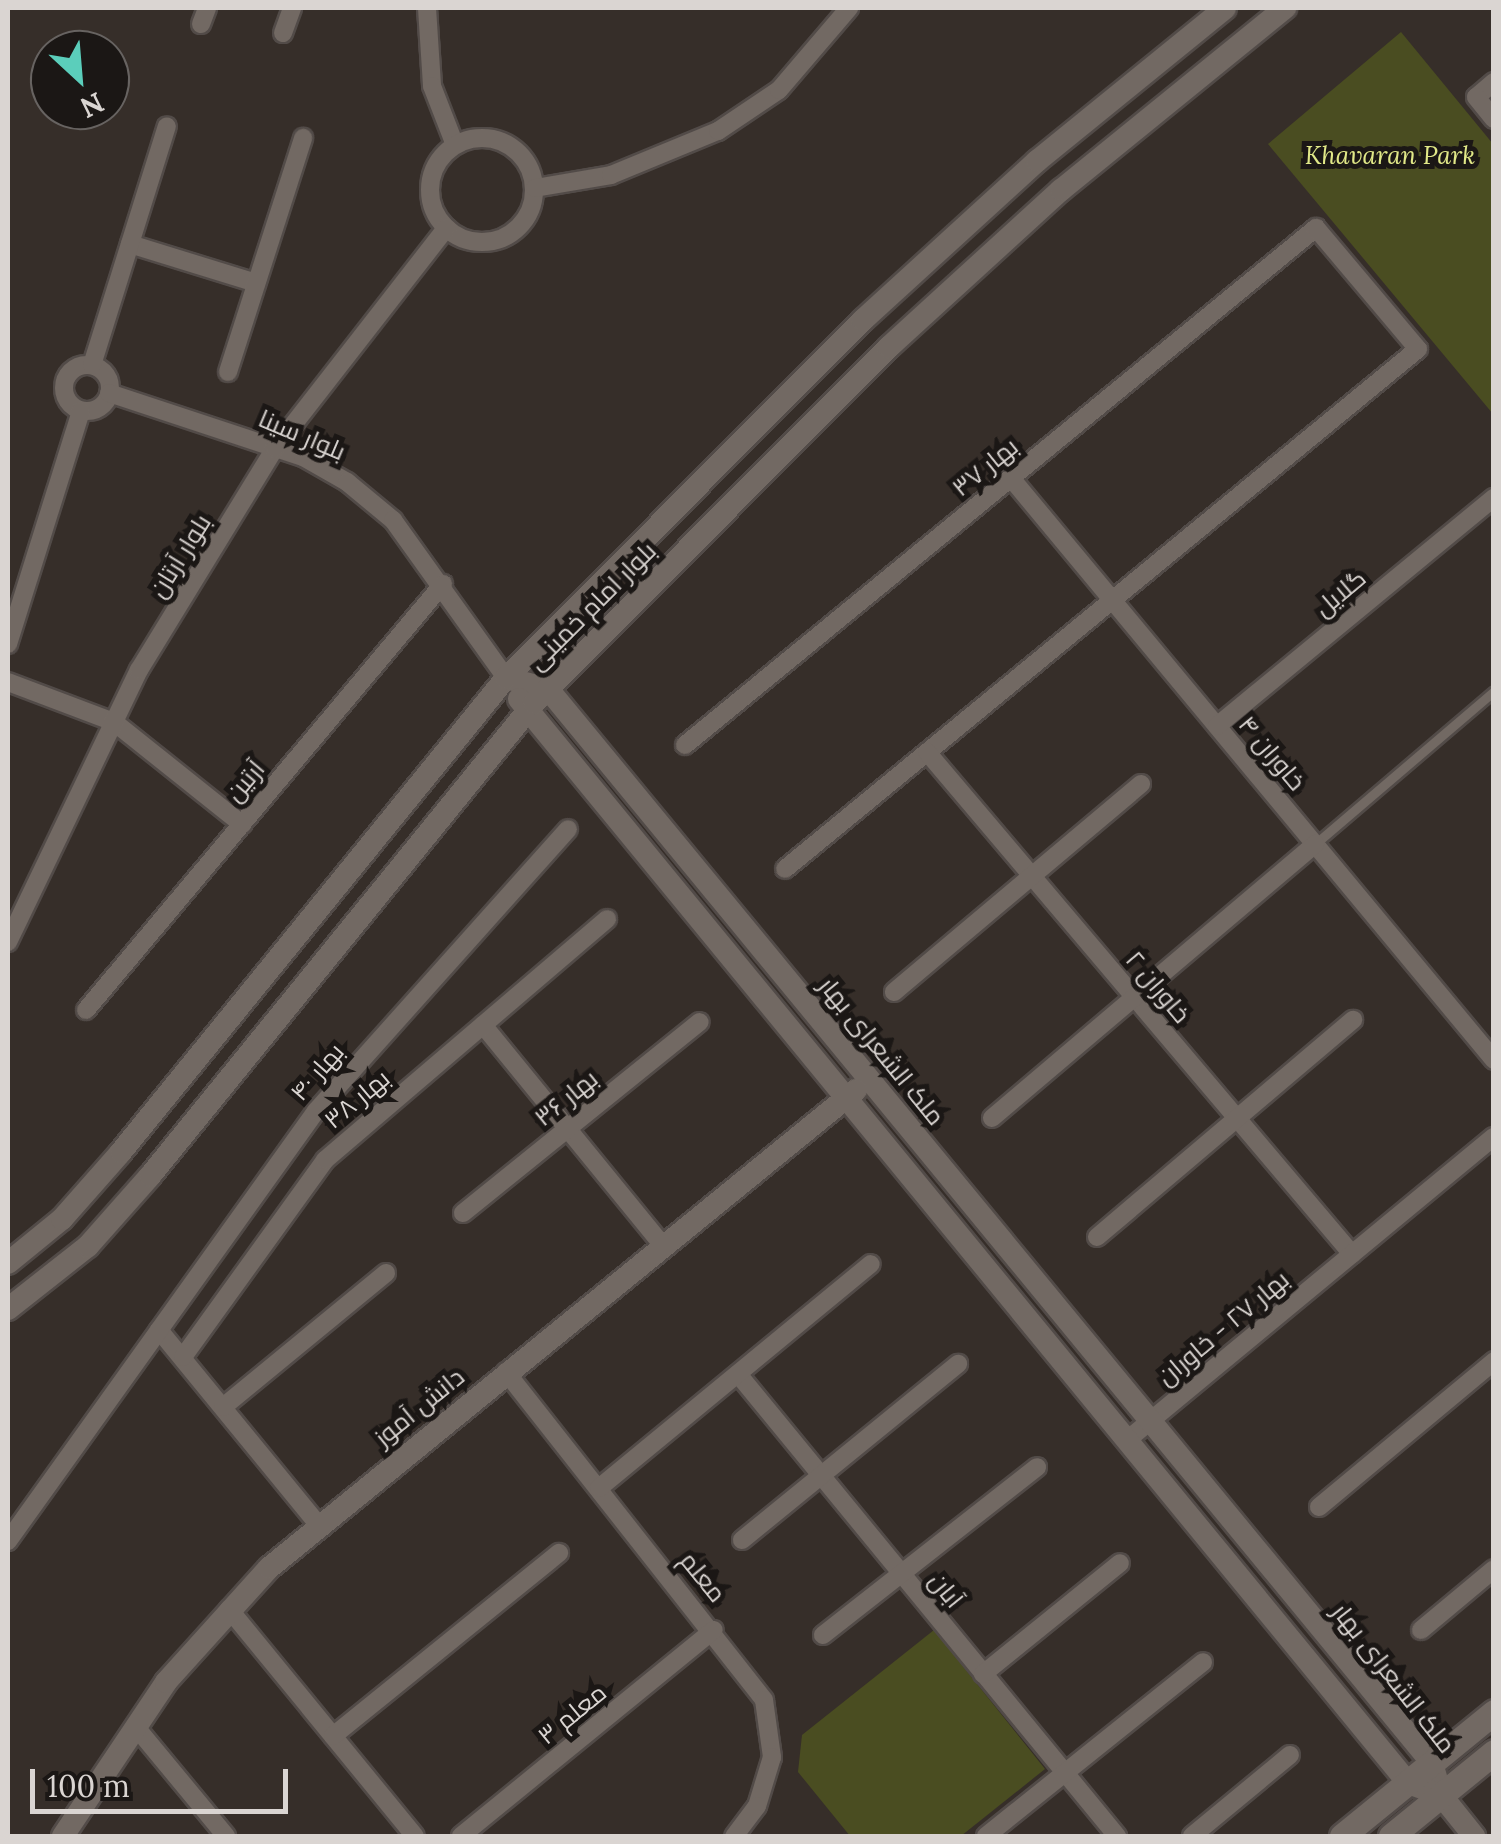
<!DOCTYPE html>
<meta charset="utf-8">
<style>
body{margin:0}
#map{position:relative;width:1501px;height:1844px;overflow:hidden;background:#362e29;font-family:Lora,Cairo,serif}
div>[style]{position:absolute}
.green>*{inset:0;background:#4a4d21}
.roads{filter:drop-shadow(2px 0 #524b48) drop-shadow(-2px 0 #524b48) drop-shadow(0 2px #524b48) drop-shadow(0 -2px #524b48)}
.service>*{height:9px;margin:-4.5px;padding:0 4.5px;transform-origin:4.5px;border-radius:4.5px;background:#726963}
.minor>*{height:18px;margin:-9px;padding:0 9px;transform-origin:9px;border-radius:9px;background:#726963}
.minor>.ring{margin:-9px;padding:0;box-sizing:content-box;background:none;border:18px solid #726963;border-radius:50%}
.tertiary>*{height:22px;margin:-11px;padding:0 11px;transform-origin:11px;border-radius:11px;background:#726963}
.secondary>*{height:25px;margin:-12.5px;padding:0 12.5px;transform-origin:12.5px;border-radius:12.5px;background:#726963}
span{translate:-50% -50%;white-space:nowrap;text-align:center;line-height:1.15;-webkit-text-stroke:10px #1b1715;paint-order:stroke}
.park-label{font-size:25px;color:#e1e888;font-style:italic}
.street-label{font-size:25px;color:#dad5d2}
.frame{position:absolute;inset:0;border:10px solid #dad5d2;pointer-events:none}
.north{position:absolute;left:30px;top:30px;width:100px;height:100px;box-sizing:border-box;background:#1b1715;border:2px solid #676361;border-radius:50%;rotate:154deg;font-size:28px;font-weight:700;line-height:40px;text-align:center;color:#dad5d2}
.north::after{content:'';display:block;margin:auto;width:35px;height:45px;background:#5bcebb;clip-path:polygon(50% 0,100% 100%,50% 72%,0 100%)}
.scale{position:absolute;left:30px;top:1769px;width:258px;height:45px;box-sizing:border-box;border:5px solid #dad5d2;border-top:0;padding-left:12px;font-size:30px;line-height:35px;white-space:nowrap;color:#dad5d2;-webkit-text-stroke:8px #1b1715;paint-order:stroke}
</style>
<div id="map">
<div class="green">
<i style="clip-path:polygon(1401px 32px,1493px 144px,1493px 414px,1268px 144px)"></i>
<i style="clip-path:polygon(934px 1630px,1045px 1769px,961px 1836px,850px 1836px,798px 1772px,802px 1735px)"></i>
</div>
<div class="roads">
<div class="service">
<i style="left:1315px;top:844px;width:235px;rotate:-40.5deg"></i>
</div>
<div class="minor">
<i style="left:427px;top:8px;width:78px;rotate:86.3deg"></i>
<i style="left:432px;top:86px;width:63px;rotate:68.7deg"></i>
<i style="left:201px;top:24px;width:17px;rotate:-69deg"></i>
<i style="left:283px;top:33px;width:27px;rotate:-70deg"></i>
<i style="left:1494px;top:82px;width:23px;rotate:140deg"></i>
<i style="left:1476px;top:97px;width:28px;rotate:51deg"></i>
<i class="ring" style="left:430px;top:138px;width:86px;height:86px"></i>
<i style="left:535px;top:188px;width:77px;rotate:-9.7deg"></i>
<i style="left:611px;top:175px;width:116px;rotate:-22.4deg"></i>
<i style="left:718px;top:131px;width:73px;rotate:-33.9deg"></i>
<i style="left:779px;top:90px;width:108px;rotate:-49.5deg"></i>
<i style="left:130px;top:244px;width:132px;rotate:17.2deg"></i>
<i class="ring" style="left:64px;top:365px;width:28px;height:28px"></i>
<i style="left:92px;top:365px;width:250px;rotate:-72.6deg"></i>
<i style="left:228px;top:372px;width:246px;rotate:-72.2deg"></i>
<i style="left:109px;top:393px;width:204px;rotate:18.3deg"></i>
<i style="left:303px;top:457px;width:51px;rotate:29.6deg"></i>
<i style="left:347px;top:482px;width:60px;rotate:39.6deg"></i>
<i style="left:393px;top:520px;width:194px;rotate:54.4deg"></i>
<i style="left:1011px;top:478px;width:756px;rotate:50.31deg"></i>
<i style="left:8px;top:644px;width:244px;rotate:-72.6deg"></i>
<i style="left:8px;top:682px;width:113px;rotate:20.7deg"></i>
<i style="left:114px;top:722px;width:164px;rotate:38.6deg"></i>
<i style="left:1217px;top:726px;width:359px;rotate:-39.5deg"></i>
<i style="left:685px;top:745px;width:816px;rotate:-39.33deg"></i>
<i style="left:1316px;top:228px;width:158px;rotate:49.9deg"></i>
<i style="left:1418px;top:349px;width:819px;rotate:140.6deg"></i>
<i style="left:927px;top:752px;width:658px;rotate:49.75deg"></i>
<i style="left:8px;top:942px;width:302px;rotate:-64.3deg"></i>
<i style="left:139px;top:670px;width:260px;rotate:-58.5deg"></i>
<i style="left:275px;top:448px;width:279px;rotate:-52.1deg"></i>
<i style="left:894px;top:992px;width:323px;rotate:-40.1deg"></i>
<i style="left:86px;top:1010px;width:556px;rotate:-50.04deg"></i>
<i style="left:483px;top:1025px;width:285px;rotate:50.8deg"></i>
<i style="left:992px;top:1118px;width:424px;rotate:-40.3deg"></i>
<i style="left:463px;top:1213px;width:304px;rotate:-38.9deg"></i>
<i style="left:1097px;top:1237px;width:336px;rotate:-40.3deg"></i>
<i style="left:159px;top:1330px;width:251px;rotate:50.7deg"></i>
<i style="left:183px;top:1357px;width:243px;rotate:-54.2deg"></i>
<i style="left:325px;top:1160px;width:371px;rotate:-40.5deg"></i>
<i style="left:506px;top:1372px;width:417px;rotate:51.8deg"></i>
<i style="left:764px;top:1700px;width:58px;rotate:82deg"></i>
<i style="left:772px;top:1757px;width:51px;rotate:107deg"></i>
<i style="left:757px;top:1806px;width:38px;rotate:127deg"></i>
<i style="left:738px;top:1374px;width:598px;rotate:50.64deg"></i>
<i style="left:223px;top:1407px;width:211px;rotate:-39.4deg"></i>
<i style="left:1126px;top:1441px;width:477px;rotate:-39.6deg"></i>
<i style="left:599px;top:1488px;width:352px;rotate:-39.5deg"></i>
<i style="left:1319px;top:1507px;width:228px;rotate:-39.8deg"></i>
<i style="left:742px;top:1540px;width:279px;rotate:-39.2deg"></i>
<i style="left:8px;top:1541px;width:529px;rotate:-54.39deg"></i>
<i style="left:316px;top:1111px;width:378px;rotate:-48.2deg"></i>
<i style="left:229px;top:1609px;width:293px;rotate:50.7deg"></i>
<i style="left:1421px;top:1630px;width:95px;rotate:-39.9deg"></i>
<i style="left:823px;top:1635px;width:272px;rotate:-38.1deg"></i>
<i style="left:983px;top:1674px;width:176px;rotate:-39deg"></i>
<i style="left:135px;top:1726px;width:143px;rotate:50.4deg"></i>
<i style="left:333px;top:1736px;width:291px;rotate:-39deg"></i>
<i style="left:461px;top:1836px;width:326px;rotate:-39.2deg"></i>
<i style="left:986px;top:1836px;width:278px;rotate:-38.7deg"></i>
<i style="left:1192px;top:1836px;width:127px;rotate:-39.6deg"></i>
</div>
<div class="tertiary">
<i style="left:506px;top:678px;width:43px;rotate:14.7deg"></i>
<i style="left:548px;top:689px;width:1391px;rotate:50.54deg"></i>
<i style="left:1432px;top:1763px;width:33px;rotate:74deg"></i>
<i style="left:1441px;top:1795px;width:53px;rotate:51.2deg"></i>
<i style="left:519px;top:699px;width:1402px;rotate:50.64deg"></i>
<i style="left:1408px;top:1783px;width:35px;rotate:20deg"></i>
<i style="left:8px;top:1263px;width:70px;rotate:-39.2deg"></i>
<i style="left:62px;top:1219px;width:89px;rotate:-48.6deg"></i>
<i style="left:121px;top:1152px;width:611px;rotate:-50.92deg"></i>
<i style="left:506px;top:678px;width:506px;rotate:-45.08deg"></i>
<i style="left:863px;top:320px;width:236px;rotate:-42.4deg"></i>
<i style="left:1037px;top:161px;width:242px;rotate:-39.1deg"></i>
<i style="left:8px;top:1309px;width:102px;rotate:-38.2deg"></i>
<i style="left:88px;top:1246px;width:94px;rotate:-48.5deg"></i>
<i style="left:150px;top:1176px;width:609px;rotate:-50.93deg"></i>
<i style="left:534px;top:703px;width:503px;rotate:-45.08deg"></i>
<i style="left:889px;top:347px;width:233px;rotate:-42.4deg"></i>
<i style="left:1061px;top:190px;width:289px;rotate:-39.1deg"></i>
<i style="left:63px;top:1836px;width:185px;rotate:-56.2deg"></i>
<i style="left:166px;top:1682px;width:154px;rotate:-47.9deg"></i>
<i style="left:269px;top:1568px;width:757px;rotate:-39.16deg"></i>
</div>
<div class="secondary">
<i style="left:1342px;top:1836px;width:196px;rotate:-39.2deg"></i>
<i style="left:1391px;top:1836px;width:133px;rotate:-39.2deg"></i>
</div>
</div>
<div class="park-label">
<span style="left:1390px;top:155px">Khavaran Park</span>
</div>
<div class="street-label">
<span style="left:302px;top:435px;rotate:23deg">بلوار سینا</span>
<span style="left:985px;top:467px;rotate:-39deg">بهار ۳۷</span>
<span style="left:180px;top:556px;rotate:-58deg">بلوار آرتان</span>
<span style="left:1340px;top:593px;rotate:-40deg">گلایل</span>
<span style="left:592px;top:606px;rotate:-45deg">بلوار امام خمینی</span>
<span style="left:1272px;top:753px;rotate:50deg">خاوران ۴</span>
<span style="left:245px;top:781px;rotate:-50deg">آرتین</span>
<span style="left:1158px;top:987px;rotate:50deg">خاوران ۲</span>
<span style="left:882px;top:1051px;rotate:51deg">ملک الشعرای بهار</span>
<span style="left:317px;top:1072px;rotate:-49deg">بهار ۴۰</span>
<span style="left:566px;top:1098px;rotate:-39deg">بهار ۳۶</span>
<span style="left:357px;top:1099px;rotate:-40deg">بهار ۳۸</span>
<span style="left:1223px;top:1328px;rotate:-40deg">بهار ۲۷ - خاوران</span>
<span style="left:419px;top:1407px;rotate:-39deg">دانش آموز</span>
<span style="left:703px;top:1577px;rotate:51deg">معلم</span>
<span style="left:946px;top:1590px;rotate:51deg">آبان</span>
<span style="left:1394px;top:1678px;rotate:52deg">ملک الشعرای بهار</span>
<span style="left:572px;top:1714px;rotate:-39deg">معلم ۳</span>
</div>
<div class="frame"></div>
<div class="north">N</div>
<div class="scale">100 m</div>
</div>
